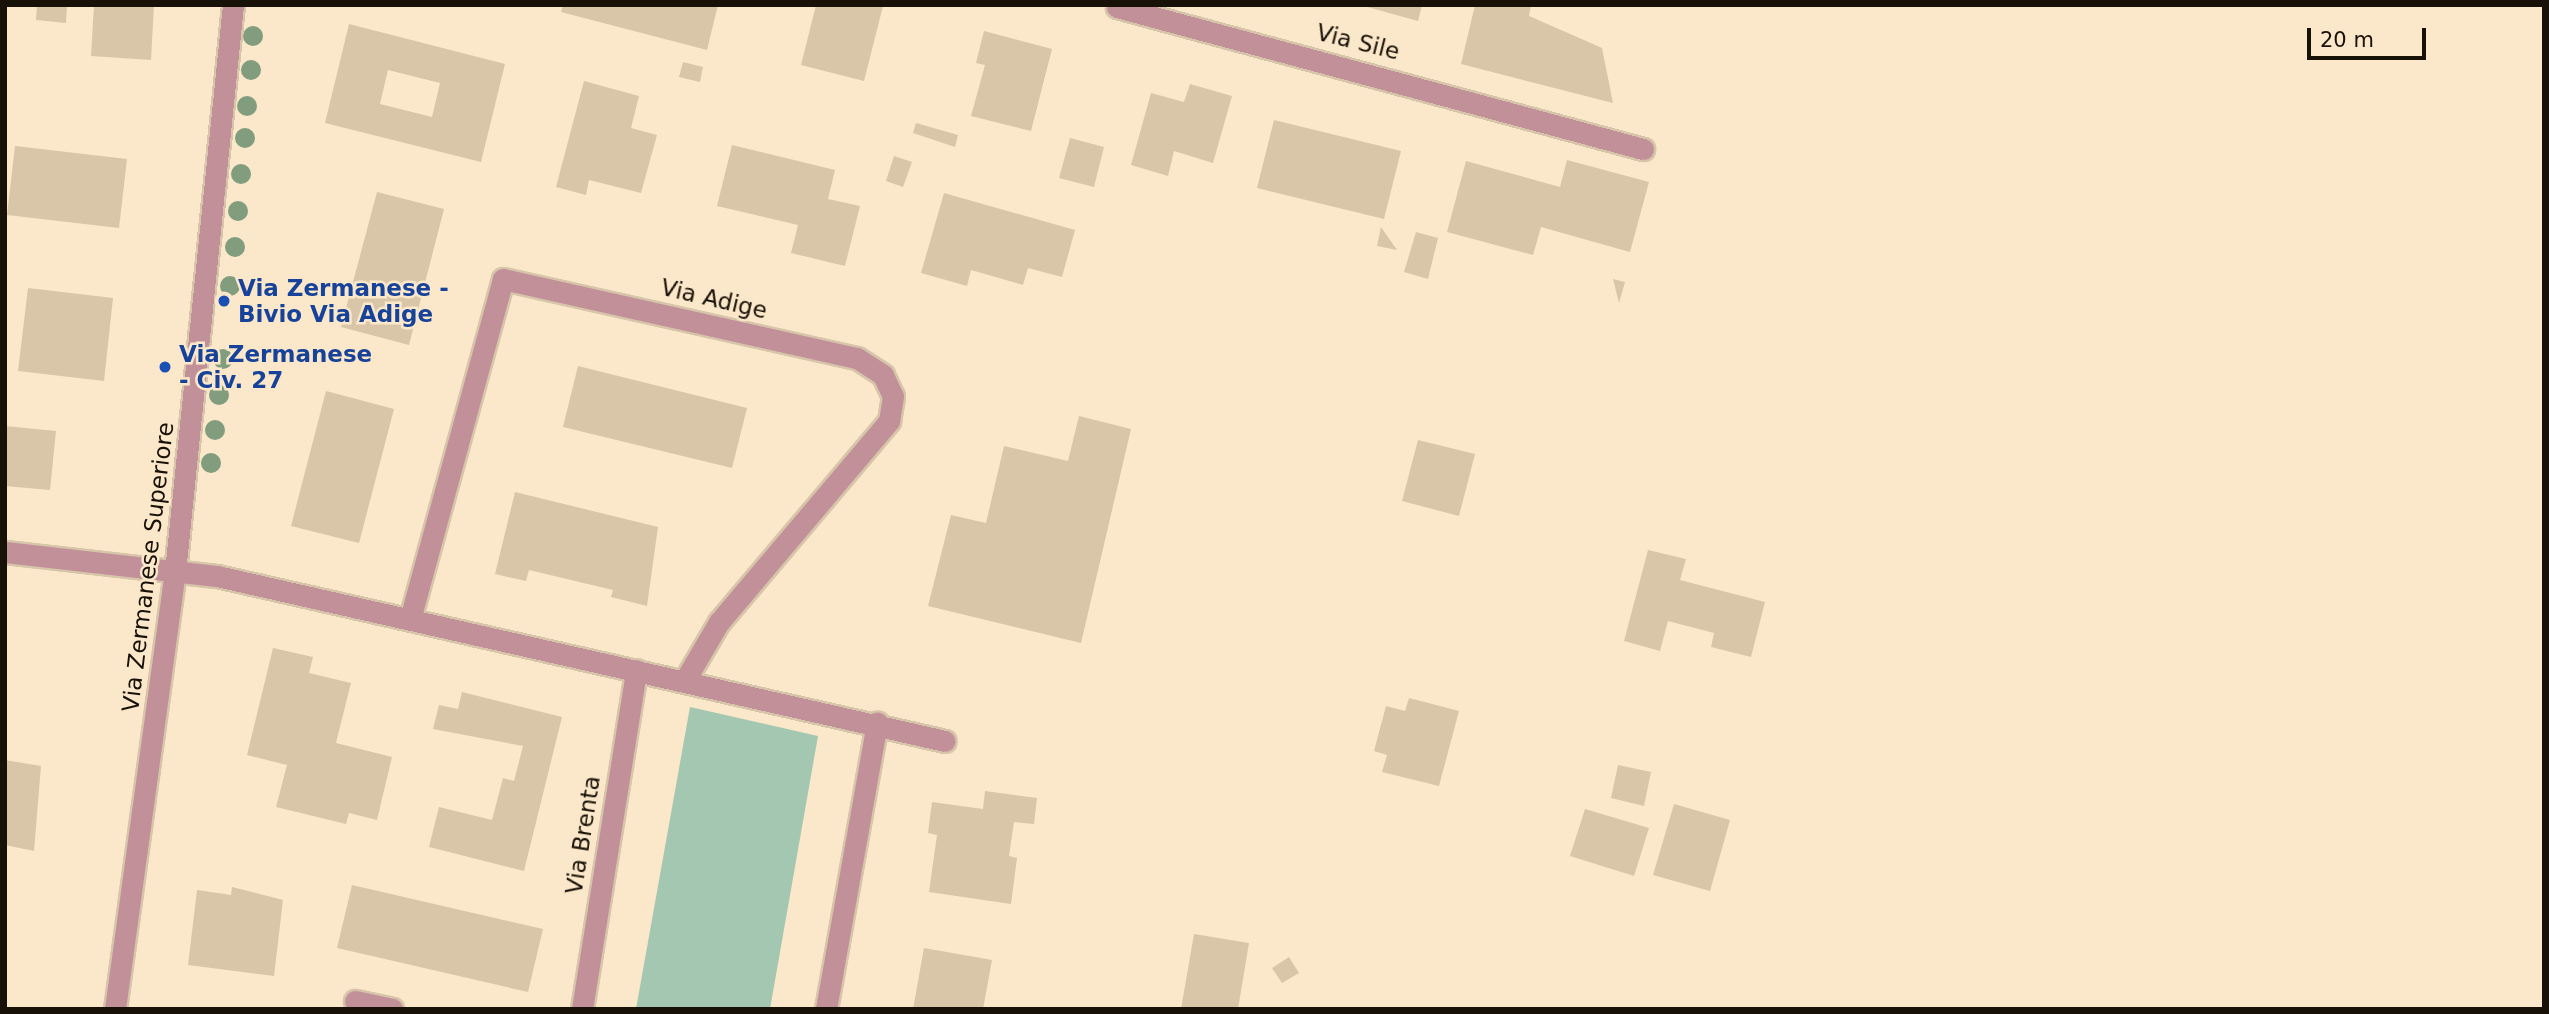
<!DOCTYPE html>
<style>
body{margin:0}
#map{position:relative;width:2549px;height:1014px;overflow:hidden;background:#fbe7c9;font-family:"DejaVu Sans",sans-serif}
div>[style]{position:absolute}
.green>*{inset:0;background:#a4c7b2}
.building>*{inset:0;background:#d9c6a9}
.roads{filter:drop-shadow(2px 0 #d7c5aa) drop-shadow(-2px 0 #d7c5aa) drop-shadow(0 2px #d7c5aa) drop-shadow(0 -2px #d7c5aa)}
.minor>*{height:21px;margin:-10.5px;padding:0 10.5px;transform-origin:10.5px;border-radius:10.5px;background:#c19099}
.trees>*{width:20px;height:20px;margin:-10px;border-radius:50%;background:#819d7e}
.dots>*{width:19px;height:19px;translate:-50% -50%;box-sizing:border-box;border:4px solid #fbe7c9;border-radius:50%}
span{translate:-50% -50%;white-space:nowrap;text-align:center;line-height:1.15;-webkit-text-stroke:5px #fbe7c9;paint-order:stroke}
.street-label{font-size:23px;color:#181107}
.transit-label{font-size:23px;color:#164399;font-weight:700}
.left{translate:0 -50%;text-align:left}
.frame{position:absolute;inset:0;border:7px solid #181107;pointer-events:none}
.scale{position:absolute;left:2307px;top:28px;width:119px;height:32px;box-sizing:border-box;border:4px solid #181107;border-top:0;padding-left:9px;font-size:21px;line-height:24px;white-space:nowrap;color:#181107;-webkit-text-stroke:5px #fbe7c9;paint-order:stroke}
</style>
<div id="map">
<div class="green">
<i style="clip-path:polygon(690px 707px,818px 736px,770px 1009px,636px 1009px)"></i>
</div>
<div class="building">
<i style="clip-path:polygon(37px 5px,67px 5px,66px 23px,36px 20px)"></i>
<i style="clip-path:polygon(94px 5px,154px 5px,151px 60px,91px 56px)"></i>
<i style="clip-path:polygon(563px 5px,718px 5px,707px 50px,561px 12px)"></i>
<i style="clip-path:polygon(816px 5px,883px 6px,864px 81px,801px 65px)"></i>
<i style="clip-path:polygon(1360px 5px,1422px 5px,1418px 21px)"></i>
<i style="clip-path:polygon(1475px 5px,1531px 5px,1529px 16px,1602px 48px,1613px 103px,1461px 64px)"></i>
<i style="clip-path:polygon(evenodd,349px 24px,505px 64px,481px 162px,325px 123px,349px 24px,388px 70px,440px 83px,432px 117px,380px 104px,388px 70px)"></i>
<i style="clip-path:polygon(984px 31px,1052px 49px,1031px 131px,971px 116px,985px 65px,976px 63px)"></i>
<i style="clip-path:polygon(683px 62px,703px 67px,700px 82px,679px 77px)"></i>
<i style="clip-path:polygon(584px 81px,639px 96px,631px 128px,657px 135px,641px 193px,589px 180px,586px 195px,556px 187px)"></i>
<i style="clip-path:polygon(1190px 84px,1232px 96px,1213px 163px,1174px 151px,1168px 176px,1131px 165px,1151px 93px,1184px 102px)"></i>
<i style="clip-path:polygon(1274px 120px,1401px 151px,1384px 219px,1257px 188px)"></i>
<i style="clip-path:polygon(916px 123px,958px 135px,955px 147px,913px 133px)"></i>
<i style="clip-path:polygon(1070px 138px,1104px 147px,1094px 187px,1059px 178px)"></i>
<i style="clip-path:polygon(732px 145px,835px 170px,828px 199px,860px 206px,845px 266px,791px 253px,798px 225px,717px 206px)"></i>
<i style="clip-path:polygon(15px 146px,127px 159px,119px 228px,7px 215px)"></i>
<i style="clip-path:polygon(894px 156px,912px 162px,903px 187px,886px 181px)"></i>
<i style="clip-path:polygon(1567px 160px,1649px 182px,1630px 252px,1541px 227px,1533px 255px,1447px 232px,1466px 161px,1560px 187px)"></i>
<i style="clip-path:polygon(377px 192px,444px 209px,409px 345px,341px 327px)"></i>
<i style="clip-path:polygon(944px 193px,1075px 230px,1062px 277px,1028px 268px,1023px 285px,971px 270px,967px 286px,921px 273px)"></i>
<i style="clip-path:polygon(1381px 227px,1397px 250px,1377px 246px)"></i>
<i style="clip-path:polygon(1416px 232px,1438px 238px,1428px 279px,1404px 272px)"></i>
<i style="clip-path:polygon(1613px 279px,1625px 282px,1619px 303px)"></i>
<i style="clip-path:polygon(28px 288px,113px 298px,104px 381px,18px 371px)"></i>
<i style="clip-path:polygon(578px 366px,747px 408px,732px 468px,563px 427px)"></i>
<i style="clip-path:polygon(326px 391px,394px 409px,359px 543px,291px 526px)"></i>
<i style="clip-path:polygon(1079px 416px,1131px 429px,1081px 643px,928px 606px,951px 515px,986px 523px,1004px 446px,1068px 461px)"></i>
<i style="clip-path:polygon(5px 426px,56px 431px,50px 490px,5px 486px)"></i>
<i style="clip-path:polygon(1418px 440px,1475px 454px,1459px 516px,1402px 501px)"></i>
<i style="clip-path:polygon(515px 492px,658px 527px,647px 606px,611px 597px,613px 590px,529px 570px,526px 581px,495px 574px)"></i>
<i style="clip-path:polygon(1648px 550px,1686px 559px,1680px 580px,1765px 602px,1751px 657px,1711px 647px,1714px 633px,1668px 621px,1660px 651px,1624px 641px)"></i>
<i style="clip-path:polygon(273px 648px,313px 657px,309px 673px,351px 683px,336px 743px,392px 757px,377px 820px,349px 813px,346px 824px,276px 807px,287px 765px,247px 755px)"></i>
<i style="clip-path:polygon(462px 692px,562px 717px,524px 871px,429px 847px,439px 807px,492px 820px,503px 778px,514px 781px,523px 746px,433px 729px,439px 705px,458px 709px)"></i>
<i style="clip-path:polygon(1409px 698px,1459px 711px,1439px 786px,1382px 772px,1387px 755px,1374px 751px,1386px 706px,1405px 711px)"></i>
<i style="clip-path:polygon(5px 760px,41px 766px,34px 851px,5px 845px)"></i>
<i style="clip-path:polygon(1618px 765px,1651px 772px,1644px 806px,1611px 798px)"></i>
<i style="clip-path:polygon(985px 791px,1037px 798px,1034px 824px,1014px 822px,1009px 856px,1017px 858px,1011px 904px,929px 892px,937px 835px,928px 833px,932px 802px,983px 809px)"></i>
<i style="clip-path:polygon(1674px 804px,1730px 820px,1710px 891px,1653px 875px)"></i>
<i style="clip-path:polygon(1585px 809px,1649px 828px,1634px 876px,1570px 856px)"></i>
<i style="clip-path:polygon(352px 885px,543px 929px,528px 992px,337px 948px)"></i>
<i style="clip-path:polygon(232px 887px,283px 900px,274px 976px,188px 965px,197px 890px,231px 895px)"></i>
<i style="clip-path:polygon(1194px 934px,1249px 943px,1238px 1009px,1181px 1009px)"></i>
<i style="clip-path:polygon(924px 948px,992px 960px,983px 1009px,913px 1009px)"></i>
<i style="clip-path:polygon(1289px 957px,1299px 973px,1282px 983px,1272px 968px)"></i>
</div>
<div class="roads">
<div class="minor">
<i style="left:1117px;top:7px;width:545px;rotate:15.11deg"></i>
<i style="left:5px;top:552px;width:213px;rotate:6.5deg"></i>
<i style="left:217px;top:576px;width:746px;rotate:12.77deg"></i>
<i style="left:410px;top:619px;width:352px;rotate:-74.7deg"></i>
<i style="left:503px;top:279px;width:363px;rotate:12.6deg"></i>
<i style="left:857px;top:358px;width:31px;rotate:33deg"></i>
<i style="left:883px;top:375px;width:23px;rotate:65deg"></i>
<i style="left:893px;top:396px;width:25px;rotate:99deg"></i>
<i style="left:889px;top:421px;width:263px;rotate:130.2deg"></i>
<i style="left:719px;top:622px;width:67px;rotate:120.4deg"></i>
<i style="left:355px;top:1001px;width:38px;rotate:12deg"></i>
<i style="left:115px;top:1009px;width:441px;rotate:-82.2deg"></i>
<i style="left:175px;top:572px;width:570px;rotate:-84.16deg"></i>
<i style="left:582px;top:1009px;width:343px;rotate:-80.9deg"></i>
<i style="left:826px;top:1009px;width:291px;rotate:-79.9deg"></i>
</div>
</div>
<div class="trees">
<i style="left:253px;top:36px"></i>
<i style="left:251px;top:70px"></i>
<i style="left:247px;top:106px"></i>
<i style="left:245px;top:138px"></i>
<i style="left:241px;top:174px"></i>
<i style="left:238px;top:211px"></i>
<i style="left:235px;top:247px"></i>
<i style="left:230px;top:286px"></i>
<i style="left:223px;top:359px"></i>
<i style="left:219px;top:395px"></i>
<i style="left:215px;top:430px"></i>
<i style="left:211px;top:463px"></i>
</div>
<div class="dots">
<i style="left:224px;top:301px;background:#1a4fb4"></i>
<i style="left:165px;top:367px;background:#1a4fb4"></i>
</div>
<div class="street-label">
<span style="left:1358px;top:42px;rotate:14deg">Via Sile</span>
<span style="left:714px;top:299px;rotate:13deg">Via Adige</span>
<span style="left:148px;top:567px;rotate:-83deg">Via Zermanese Superiore</span>
<span style="left:583px;top:835px;rotate:-81deg">Via Brenta</span>
</div>
<div class="transit-label">
<span class="left" style="left:238px;top:301px">Via Zermanese -<br>Bivio Via Adige</span>
<span class="left" style="left:179px;top:367px">Via Zermanese<br>- Civ. 27</span>
</div>
<div class="frame"></div>
<div class="scale">20 m</div>
</div>
